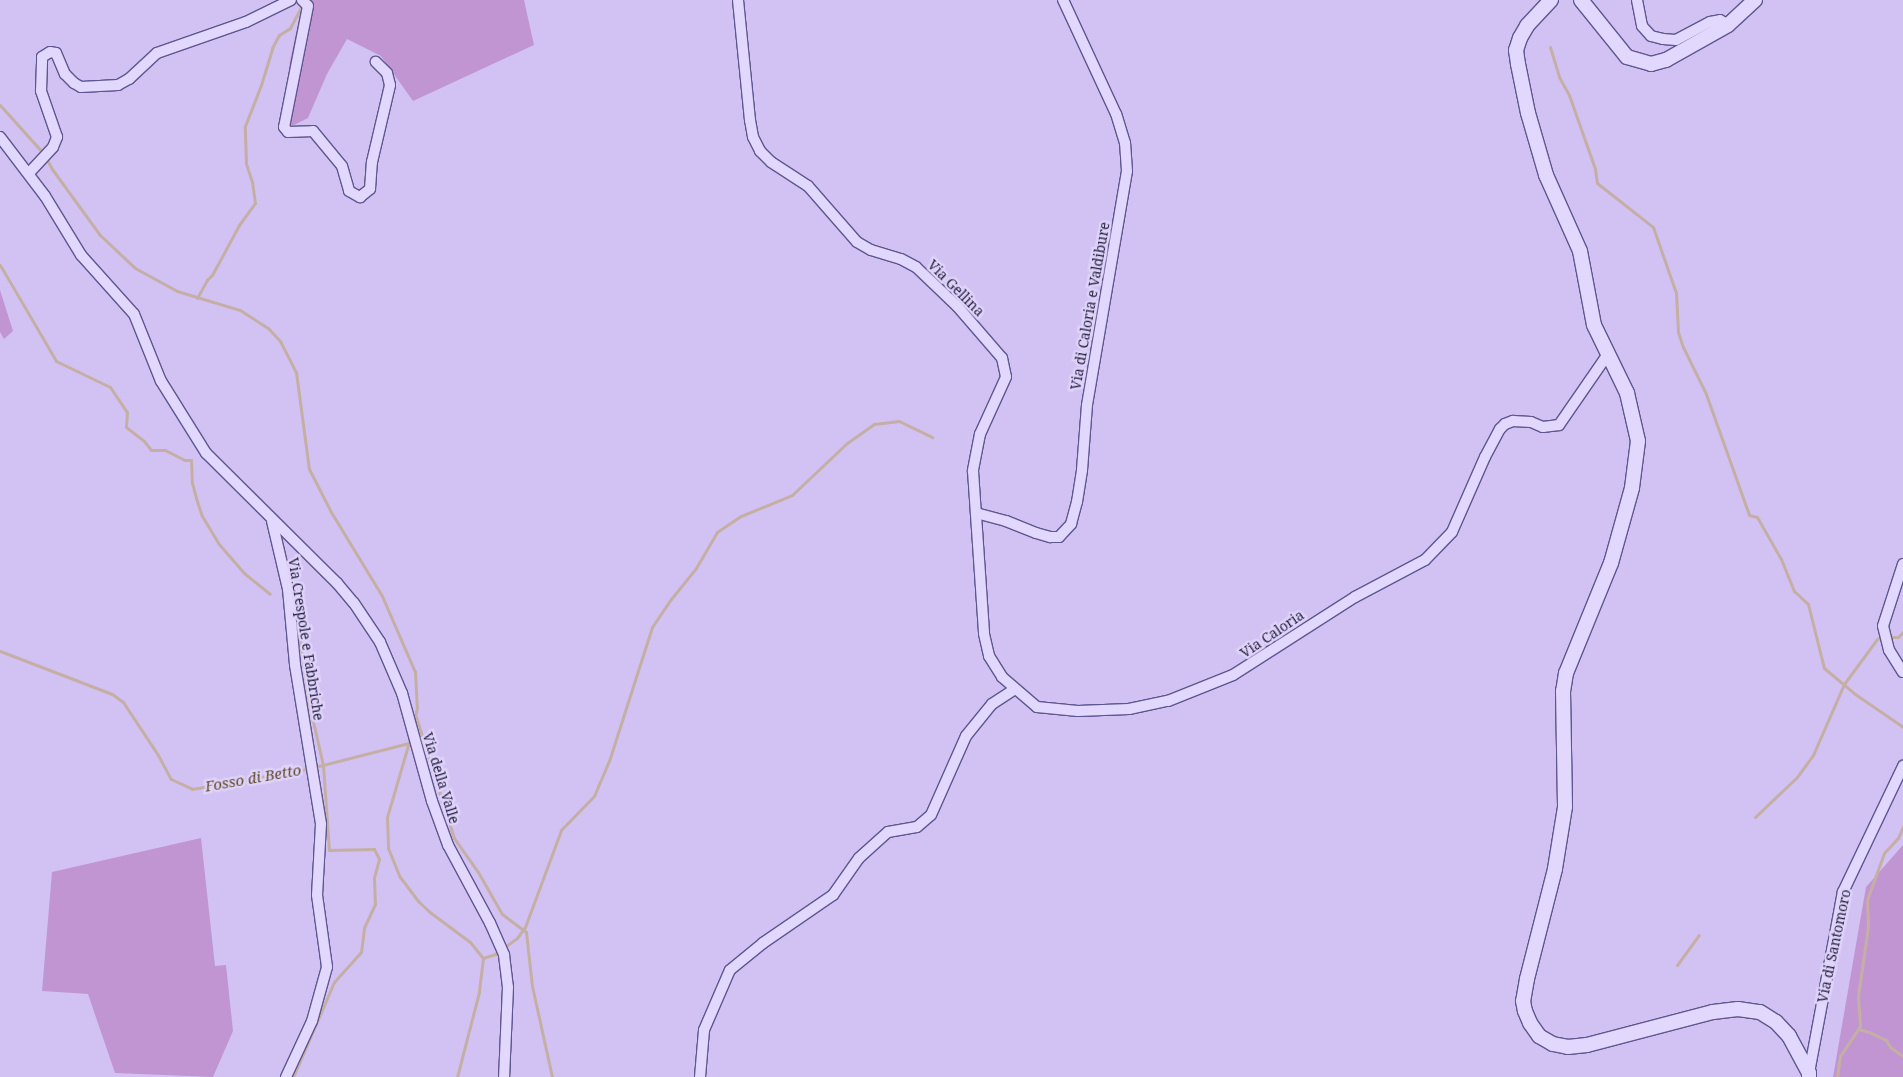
<!DOCTYPE html>
<style>
body{margin:0}
#map{position:relative;width:1903px;height:1077px;overflow:hidden;background:#d1c2f3;font-family:"Noto Serif",serif}
div>[style]{position:absolute}
.green>*{inset:0;background:#c195d2}
.stream>*{height:3px;margin:-1.5px;padding:0 1.5px;transform-origin:1.5px;border-radius:1.5px;background:#c5afa5}
.roads{filter:drop-shadow(1px 0 #5e578f) drop-shadow(-1px 0 #5e578f) drop-shadow(0 1px #5e578f) drop-shadow(0 -1px #5e578f)}
.street>*{height:10px;margin:-5px;padding:0 5px;transform-origin:5px;border-radius:5px;background:#e2d7fc}
.secondary>*{height:14px;margin:-7px;padding:0 7px;transform-origin:7px;border-radius:7px;background:#e2d7fc}
span{translate:-50% -50%;white-space:nowrap;text-align:center;line-height:1.15;-webkit-text-stroke:5px #dfd3f9;paint-order:stroke}
.street-label{font-size:14px;color:#201d3d}
.water-label{font-size:15px;color:#5f472a;font-style:italic}
</style>
<div id="map">
<div class="green">
<i style="clip-path:polygon(303px 0,524px 0,534px 45px,413px 101px,381px 56px,347px 39px,327px 74px,308px 118px,292px 126px,285px 115px,290px 61px)"></i>
<i style="clip-path:polygon(0 290px,13px 331px,4px 339px,0 332px)"></i>
<i style="clip-path:polygon(201px 838px,215px 966px,226px 965px,233px 1031px,213px 1077px,115px 1073px,88px 994px,42px 991px,52px 872px)"></i>
<i style="clip-path:polygon(1903px 845px,1903px 1077px,1833px 1077px,1866px 887px)"></i>
</div>
<div class="stream">
<i style="left:1550px;top:47px;width:31px;rotate:73deg"></i>
<i style="left:1559px;top:77px;width:21px;rotate:61deg"></i>
<i style="left:1569px;top:95px;width:78px;rotate:70.6deg"></i>
<i style="left:1595px;top:169px;width:14px;rotate:82deg"></i>
<i style="left:1597px;top:183px;width:71px;rotate:38.2deg"></i>
<i style="left:1653px;top:227px;width:70px;rotate:70.8deg"></i>
<i style="left:1676px;top:293px;width:39px;rotate:87deg"></i>
<i style="left:1678px;top:332px;width:16px;rotate:72deg"></i>
<i style="left:1683px;top:347px;width:52px;rotate:63.9deg"></i>
<i style="left:1706px;top:394px;width:128px;rotate:70.4deg"></i>
<i style="left:1749px;top:515px;width:8px;rotate:14deg"></i>
<i style="left:1757px;top:517px;width:48px;rotate:60.3deg"></i>
<i style="left:1781px;top:559px;width:35px;rotate:68deg"></i>
<i style="left:1794px;top:591px;width:19px;rotate:43deg"></i>
<i style="left:1808px;top:604px;width:66px;rotate:76deg"></i>
<i style="left:1824px;top:668px;width:40px;rotate:40deg"></i>
<i style="left:1855px;top:694px;width:58px;rotate:34.5deg"></i>
<i style="left:0;top:105px;width:66px;rotate:48.1deg"></i>
<i style="left:44px;top:154px;width:17px;rotate:62deg"></i>
<i style="left:52px;top:169px;width:82px;rotate:54deg"></i>
<i style="left:100px;top:235px;width:48px;rotate:43.3deg"></i>
<i style="left:135px;top:268px;width:48px;rotate:28.7deg"></i>
<i style="left:177px;top:291px;width:66px;rotate:16.8deg"></i>
<i style="left:240px;top:310px;width:33px;rotate:33deg"></i>
<i style="left:268px;top:328px;width:18px;rotate:47deg"></i>
<i style="left:280px;top:341px;width:35px;rotate:63deg"></i>
<i style="left:296px;top:372px;width:98px;rotate:82.4deg"></i>
<i style="left:309px;top:469px;width:48px;rotate:62.9deg"></i>
<i style="left:331px;top:512px;width:98px;rotate:58.7deg"></i>
<i style="left:382px;top:596px;width:83px;rotate:66.5deg"></i>
<i style="left:415px;top:672px;width:35px;rotate:87deg"></i>
<i style="left:417px;top:707px;width:15px;rotate:101deg"></i>
<i style="left:0;top:265px;width:111px;rotate:59.7deg"></i>
<i style="left:56px;top:361px;width:60px;rotate:25.7deg"></i>
<i style="left:110px;top:387px;width:30px;rotate:56deg"></i>
<i style="left:127px;top:412px;width:15px;rotate:94deg"></i>
<i style="left:126px;top:427px;width:23px;rotate:38deg"></i>
<i style="left:144px;top:441px;width:11px;rotate:52deg"></i>
<i style="left:151px;top:450px;width:14px"></i>
<i style="left:165px;top:450px;width:22px;rotate:27deg"></i>
<i style="left:185px;top:460px;width:6px"></i>
<i style="left:191px;top:460px;width:23px;rotate:88deg"></i>
<i style="left:192px;top:483px;width:16px;rotate:75deg"></i>
<i style="left:196px;top:498px;width:19px;rotate:72deg"></i>
<i style="left:202px;top:516px;width:31px;rotate:59deg"></i>
<i style="left:218px;top:543px;width:40px;rotate:49deg"></i>
<i style="left:244px;top:573px;width:33px;rotate:39deg"></i>
<i style="left:197px;top:298px;width:21px;rotate:-61deg"></i>
<i style="left:207px;top:280px;width:7px;rotate:-45deg"></i>
<i style="left:212px;top:275px;width:57px;rotate:-61.6deg"></i>
<i style="left:239px;top:225px;width:27px;rotate:-54deg"></i>
<i style="left:255px;top:203px;width:21px;rotate:-98deg"></i>
<i style="left:252px;top:182px;width:20px;rotate:-108deg"></i>
<i style="left:246px;top:163px;width:37px;rotate:-92deg"></i>
<i style="left:245px;top:126px;width:44px;rotate:-68.7deg"></i>
<i style="left:261px;top:85px;width:39px;rotate:-73deg"></i>
<i style="left:272px;top:48px;width:15px;rotate:-62deg"></i>
<i style="left:279px;top:35px;width:13px;rotate:-32deg"></i>
<i style="left:290px;top:28px;width:27px;rotate:-62deg"></i>
<i style="left:293px;top:611px;width:6px;rotate:59deg"></i>
<i style="left:296px;top:616px;width:17px;rotate:80deg"></i>
<i style="left:299px;top:633px;width:72px;rotate:82deg"></i>
<i style="left:309px;top:704px;width:63px;rotate:77.1deg"></i>
<i style="left:323px;top:765px;width:85px;rotate:86deg"></i>
<i style="left:329px;top:850px;width:45px;rotate:-1.3deg"></i>
<i style="left:374px;top:849px;width:11px;rotate:63deg"></i>
<i style="left:379px;top:859px;width:20px;rotate:105deg"></i>
<i style="left:374px;top:878px;width:26px;rotate:88deg"></i>
<i style="left:375px;top:904px;width:26px;rotate:115deg"></i>
<i style="left:364px;top:928px;width:24px;rotate:97deg"></i>
<i style="left:361px;top:952px;width:40px;rotate:132deg"></i>
<i style="left:334px;top:982px;width:103px;rotate:113.3deg"></i>
<i style="left:1889px;top:637px;width:9px"></i>
<i style="left:1898px;top:637px;width:7px;rotate:-45deg"></i>
<i style="left:0;top:651px;width:120px;rotate:21deg"></i>
<i style="left:112px;top:694px;width:14px;rotate:36deg"></i>
<i style="left:123px;top:702px;width:64px;rotate:56.6deg"></i>
<i style="left:158px;top:755px;width:27px;rotate:62deg"></i>
<i style="left:171px;top:779px;width:23px;rotate:25deg"></i>
<i style="left:192px;top:789px;width:117px;rotate:-9.9deg"></i>
<i style="left:307px;top:769px;width:105px;rotate:-14.3deg"></i>
<i style="left:416px;top:717px;width:127px;rotate:72.6deg"></i>
<i style="left:454px;top:838px;width:42px;rotate:54.8deg"></i>
<i style="left:478px;top:872px;width:48px;rotate:60.3deg"></i>
<i style="left:502px;top:914px;width:30px;rotate:37deg"></i>
<i style="left:526px;top:932px;width:54px;rotate:83.7deg"></i>
<i style="left:532px;top:986px;width:93px;rotate:77.6deg"></i>
<i style="left:411px;top:735px;width:85px;rotate:106.3deg"></i>
<i style="left:387px;top:817px;width:31px;rotate:88deg"></i>
<i style="left:388px;top:848px;width:31px;rotate:68deg"></i>
<i style="left:400px;top:877px;width:31px;rotate:53deg"></i>
<i style="left:419px;top:902px;width:16px;rotate:43deg"></i>
<i style="left:431px;top:913px;width:49px;rotate:36.6deg"></i>
<i style="left:470px;top:942px;width:21px;rotate:51deg"></i>
<i style="left:483px;top:958px;width:34px;rotate:97deg"></i>
<i style="left:479px;top:992px;width:88px;rotate:104.5deg"></i>
<i style="left:1755px;top:817px;width:58px;rotate:-43.6deg"></i>
<i style="left:1797px;top:777px;width:27px;rotate:-54deg"></i>
<i style="left:1813px;top:755px;width:77px;rotate:-66.4deg"></i>
<i style="left:1844px;top:684px;width:56px;rotate:-53.7deg"></i>
<i style="left:1877px;top:639px;width:6px;rotate:-18deg"></i>
<i style="left:483px;top:958px;width:13px;rotate:-18deg"></i>
<i style="left:495px;top:954px;width:27px;rotate:-36deg"></i>
<i style="left:517px;top:938px;width:14px;rotate:-54deg"></i>
<i style="left:525px;top:927px;width:103px;rotate:-69.6deg"></i>
<i style="left:561px;top:830px;width:47px;rotate:-45.9deg"></i>
<i style="left:594px;top:796px;width:38px;rotate:-67deg"></i>
<i style="left:609px;top:761px;width:141px;rotate:-72.2deg"></i>
<i style="left:652px;top:627px;width:34px;rotate:-56deg"></i>
<i style="left:671px;top:599px;width:40px;rotate:-51deg"></i>
<i style="left:696px;top:568px;width:42px;rotate:-59.7deg"></i>
<i style="left:717px;top:532px;width:29px;rotate:-34deg"></i>
<i style="left:741px;top:516px;width:55px;rotate:-22.4deg"></i>
<i style="left:792px;top:495px;width:76px;rotate:-43.4deg"></i>
<i style="left:847px;top:443px;width:33px;rotate:-35deg"></i>
<i style="left:874px;top:424px;width:25px;rotate:-7deg"></i>
<i style="left:899px;top:421px;width:37px;rotate:26deg"></i>
<i style="left:1677px;top:965px;width:37px;rotate:-54deg"></i>
<i style="left:1858px;top:1029px;width:11px;rotate:15deg"></i>
<i style="left:1869px;top:1032px;width:19px;rotate:25deg"></i>
<i style="left:1886px;top:1040px;width:8px;rotate:60deg"></i>
<i style="left:1890px;top:1047px;width:16px;rotate:35deg"></i>
<i style="left:1837px;top:1077px;width:21px;rotate:-82deg"></i>
<i style="left:1840px;top:1056px;width:36px;rotate:-56deg"></i>
<i style="left:1860px;top:1026px;width:30px;rotate:-94deg"></i>
<i style="left:1858px;top:996px;width:70px;rotate:-81.8deg"></i>
<i style="left:1868px;top:927px;width:27px;rotate:-92deg"></i>
<i style="left:1867px;top:900px;width:50px;rotate:-70.1deg"></i>
<i style="left:1884px;top:853px;width:21px;rotate:-47deg"></i>
<i style="left:1898px;top:838px;width:13px;rotate:-67deg"></i>
</div>
<div class="roads">
<div class="street">
<i style="left:302px;top:0;width:8px;rotate:45deg"></i>
<i style="left:308px;top:6px;width:123px;rotate:101.2deg"></i>
<i style="left:284px;top:127px;width:6px;rotate:51deg"></i>
<i style="left:288px;top:132px;width:25px;rotate:-2deg"></i>
<i style="left:313px;top:131px;width:45px;rotate:50.4deg"></i>
<i style="left:342px;top:166px;width:26px;rotate:74deg"></i>
<i style="left:349px;top:191px;width:13px;rotate:29deg"></i>
<i style="left:360px;top:197px;width:13px;rotate:-39deg"></i>
<i style="left:370px;top:189px;width:27px;rotate:-86deg"></i>
<i style="left:372px;top:162px;width:79px;rotate:-76.8deg"></i>
<i style="left:390px;top:85px;width:12px;rotate:-104deg"></i>
<i style="left:387px;top:73px;width:16px;rotate:-135deg"></i>
<i style="left:738px;top:0;width:121px;rotate:84.3deg"></i>
<i style="left:750px;top:120px;width:17px;rotate:80deg"></i>
<i style="left:753px;top:137px;width:16px;rotate:63deg"></i>
<i style="left:760px;top:151px;width:16px;rotate:45deg"></i>
<i style="left:771px;top:162px;width:44px;rotate:33deg"></i>
<i style="left:808px;top:186px;width:74px;rotate:48.8deg"></i>
<i style="left:857px;top:242px;width:16px;rotate:30deg"></i>
<i style="left:871px;top:250px;width:31px;rotate:17deg"></i>
<i style="left:901px;top:259px;width:17px;rotate:28deg"></i>
<i style="left:916px;top:267px;width:57px;rotate:43.6deg"></i>
<i style="left:957px;top:306px;width:69px;rotate:49.1deg"></i>
<i style="left:1002px;top:358px;width:19px;rotate:78deg"></i>
<i style="left:1006px;top:377px;width:63px;rotate:114.5deg"></i>
<i style="left:980px;top:434px;width:38px;rotate:101deg"></i>
<i style="left:973px;top:471px;width:163px;rotate:86.1deg"></i>
<i style="left:984px;top:634px;width:23px;rotate:77deg"></i>
<i style="left:989px;top:656px;width:25px;rotate:58deg"></i>
<i style="left:1002px;top:677px;width:46px;rotate:40.6deg"></i>
<i style="left:1037px;top:707px;width:41px;rotate:5.6deg"></i>
<i style="left:1078px;top:711px;width:51px;rotate:-2.2deg"></i>
<i style="left:1129px;top:709px;width:40px;rotate:-12deg"></i>
<i style="left:1168px;top:701px;width:70px;rotate:-21.8deg"></i>
<i style="left:1233px;top:675px;width:145px;rotate:-32.6deg"></i>
<i style="left:1355px;top:597px;width:79px;rotate:-27.9deg"></i>
<i style="left:1425px;top:560px;width:39px;rotate:-46deg"></i>
<i style="left:1452px;top:532px;width:82px;rotate:-66.3deg"></i>
<i style="left:1485px;top:457px;width:32px;rotate:-62deg"></i>
<i style="left:1500px;top:429px;width:7px;rotate:-45deg"></i>
<i style="left:1505px;top:424px;width:9px;rotate:-21deg"></i>
<i style="left:1513px;top:421px;width:18px;rotate:3deg"></i>
<i style="left:1531px;top:422px;width:13px;rotate:23deg"></i>
<i style="left:1543px;top:427px;width:16px;rotate:-7deg"></i>
<i style="left:1559px;top:425px;width:86px;rotate:-55.4deg"></i>
<i style="left:1637px;top:0;width:26px;rotate:79deg"></i>
<i style="left:1642px;top:26px;width:13px;rotate:48deg"></i>
<i style="left:1651px;top:36px;width:12px;rotate:14deg"></i>
<i style="left:1663px;top:39px;width:13px;rotate:4deg"></i>
<i style="left:1676px;top:40px;width:38px;rotate:-28deg"></i>
<i style="left:1710px;top:22px;width:10px;rotate:-11deg"></i>
<i style="left:1720px;top:20px;width:9px;rotate:32deg"></i>
<i style="left:0;top:137px;width:74px;rotate:52.7deg"></i>
<i style="left:45px;top:196px;width:69px;rotate:58.6deg"></i>
<i style="left:81px;top:255px;width:79px;rotate:48.1deg"></i>
<i style="left:134px;top:314px;width:72px;rotate:68.1deg"></i>
<i style="left:161px;top:381px;width:85px;rotate:58deg"></i>
<i style="left:206px;top:453px;width:185px;rotate:44.8deg"></i>
<i style="left:337px;top:583px;width:26px;rotate:50deg"></i>
<i style="left:354px;top:603px;width:47px;rotate:56.3deg"></i>
<i style="left:380px;top:642px;width:56px;rotate:66.7deg"></i>
<i style="left:402px;top:693px;width:112px;rotate:74.5deg"></i>
<i style="left:432px;top:801px;width:47px;rotate:70deg"></i>
<i style="left:448px;top:845px;width:89px;rotate:61.7deg"></i>
<i style="left:490px;top:923px;width:35px;rotate:66deg"></i>
<i style="left:504px;top:955px;width:32px;rotate:83deg"></i>
<i style="left:508px;top:987px;width:90px;rotate:92.5deg"></i>
<i style="left:29px;top:173px;width:35px;rotate:-47deg"></i>
<i style="left:53px;top:147px;width:11px;rotate:-68deg"></i>
<i style="left:57px;top:137px;width:49px;rotate:-109.2deg"></i>
<i style="left:41px;top:91px;width:34px;rotate:-88deg"></i>
<i style="left:42px;top:57px;width:9px;rotate:-32deg"></i>
<i style="left:50px;top:52px;width:6px;rotate:9deg"></i>
<i style="left:56px;top:53px;width:23px;rotate:67deg"></i>
<i style="left:65px;top:74px;width:13px;rotate:45deg"></i>
<i style="left:74px;top:83px;width:8px;rotate:30deg"></i>
<i style="left:81px;top:87px;width:37px;rotate:-3deg"></i>
<i style="left:118px;top:85px;width:13px;rotate:-29deg"></i>
<i style="left:129px;top:79px;width:38px;rotate:-43deg"></i>
<i style="left:157px;top:53px;width:94px;rotate:-19.2deg"></i>
<i style="left:246px;top:22px;width:50px;rotate:-26.1deg"></i>
<i style="left:976px;top:513px;width:31px;rotate:15deg"></i>
<i style="left:1006px;top:521px;width:32px;rotate:22deg"></i>
<i style="left:1036px;top:533px;width:15px;rotate:16deg"></i>
<i style="left:1050px;top:537px;width:9px"></i>
<i style="left:1059px;top:537px;width:18px;rotate:-47deg"></i>
<i style="left:1071px;top:524px;width:23px;rotate:-75deg"></i>
<i style="left:1077px;top:502px;width:32px;rotate:-81deg"></i>
<i style="left:1082px;top:470px;width:65px;rotate:-85.6deg"></i>
<i style="left:1087px;top:405px;width:237px;rotate:-80.3deg"></i>
<i style="left:1127px;top:171px;width:28px;rotate:-94deg"></i>
<i style="left:1125px;top:143px;width:30px;rotate:-107deg"></i>
<i style="left:1116px;top:114px;width:126px;rotate:-114.9deg"></i>
<i style="left:272px;top:521px;width:70px;rotate:76.8deg"></i>
<i style="left:288px;top:589px;width:76px;rotate:84.7deg"></i>
<i style="left:295px;top:665px;width:161px;rotate:80.7deg"></i>
<i style="left:321px;top:824px;width:71px;rotate:93.2deg"></i>
<i style="left:317px;top:895px;width:73px;rotate:82.1deg"></i>
<i style="left:327px;top:967px;width:56px;rotate:105.5deg"></i>
<i style="left:312px;top:1021px;width:62px;rotate:114.9deg"></i>
<i style="left:1903px;top:564px;width:65px;rotate:107.9deg"></i>
<i style="left:1883px;top:626px;width:25px;rotate:76deg"></i>
<i style="left:1889px;top:650px;width:26px;rotate:58deg"></i>
<i style="left:1809px;top:1073px;width:184px;rotate:-79.4deg"></i>
<i style="left:1843px;top:892px;width:140px;rotate:-64.5deg"></i>
<i style="left:700px;top:1077px;width:47px;rotate:-85.1deg"></i>
<i style="left:704px;top:1030px;width:65px;rotate:-66.6deg"></i>
<i style="left:730px;top:970px;width:43px;rotate:-39.3deg"></i>
<i style="left:763px;top:943px;width:85px;rotate:-34.4deg"></i>
<i style="left:833px;top:895px;width:45px;rotate:-54.9deg"></i>
<i style="left:859px;top:858px;width:39px;rotate:-42deg"></i>
<i style="left:888px;top:832px;width:29px;rotate:-10deg"></i>
<i style="left:917px;top:827px;width:18px;rotate:-41deg"></i>
<i style="left:931px;top:815px;width:86px;rotate:-66.1deg"></i>
<i style="left:966px;top:736px;width:41px;rotate:-50.9deg"></i>
<i style="left:992px;top:704px;width:27px;rotate:-33deg"></i>
</div>
<div class="secondary">
<i style="left:1551px;top:0;width:35px;rotate:133deg"></i>
<i style="left:1527px;top:26px;width:14px;rotate:120deg"></i>
<i style="left:1520px;top:38px;width:13px;rotate:108deg"></i>
<i style="left:1516px;top:50px;width:14px;rotate:82deg"></i>
<i style="left:1518px;top:64px;width:50px;rotate:78.5deg"></i>
<i style="left:1528px;top:113px;width:65px;rotate:73.8deg"></i>
<i style="left:1546px;top:175px;width:83px;rotate:65.9deg"></i>
<i style="left:1580px;top:251px;width:75px;rotate:79.3deg"></i>
<i style="left:1594px;top:325px;width:76px;rotate:64.1deg"></i>
<i style="left:1627px;top:393px;width:49px;rotate:77.1deg"></i>
<i style="left:1638px;top:441px;width:47px;rotate:97.3deg"></i>
<i style="left:1632px;top:488px;width:78px;rotate:105.6deg"></i>
<i style="left:1611px;top:563px;width:119px;rotate:112.2deg"></i>
<i style="left:1566px;top:673px;width:18px;rotate:99deg"></i>
<i style="left:1563px;top:691px;width:116px;rotate:89deg"></i>
<i style="left:1565px;top:807px;width:63px;rotate:99.2deg"></i>
<i style="left:1555px;top:869px;width:114px;rotate:104.3deg"></i>
<i style="left:1527px;top:979px;width:22px;rotate:100deg"></i>
<i style="left:1523px;top:1001px;width:10px;rotate:79deg"></i>
<i style="left:1525px;top:1011px;width:13px;rotate:67deg"></i>
<i style="left:1530px;top:1023px;width:16px;rotate:55deg"></i>
<i style="left:1539px;top:1036px;width:16px;rotate:30deg"></i>
<i style="left:1553px;top:1044px;width:15px;rotate:11deg"></i>
<i style="left:1568px;top:1047px;width:19px;rotate:-6deg"></i>
<i style="left:1587px;top:1045px;width:130px;rotate:-14.7deg"></i>
<i style="left:1713px;top:1012px;width:25px;rotate:-7deg"></i>
<i style="left:1738px;top:1009px;width:22px;rotate:8deg"></i>
<i style="left:1760px;top:1012px;width:19px;rotate:32deg"></i>
<i style="left:1776px;top:1022px;width:19px;rotate:47deg"></i>
<i style="left:1789px;top:1036px;width:42px;rotate:61.6deg"></i>
<i style="left:1809px;top:1073px;width:4px;rotate:90deg"></i>
<i style="left:1581px;top:0;width:73px;rotate:51.1deg"></i>
<i style="left:1627px;top:57px;width:25px;rotate:16deg"></i>
<i style="left:1651px;top:64px;width:16px;rotate:-15deg"></i>
<i style="left:1666px;top:60px;width:71px;rotate:-29.4deg"></i>
<i style="left:1728px;top:25px;width:37px;rotate:-43deg"></i>
</div>
</div>
<div class="street-label">
<span style="left:956px;top:288px;rotate:45deg">Via Gellina</span>
<span style="left:1090px;top:306px;rotate:-80deg">Via di Caloria e Valdibure</span>
<span style="left:1272px;top:634px;rotate:-34deg">Via Caloria</span>
<span style="left:306px;top:639px;rotate:81deg">Via Crespole e Fabbriche</span>
<span style="left:441px;top:778px;rotate:73deg">Via della Valle</span>
<span style="left:1834px;top:946px;rotate:-78deg">Via di Santomoro</span>
</div>
<div class="water-label">
<span style="left:253px;top:778px;rotate:-10deg">Fosso di Betto</span>
</div>
</div>
